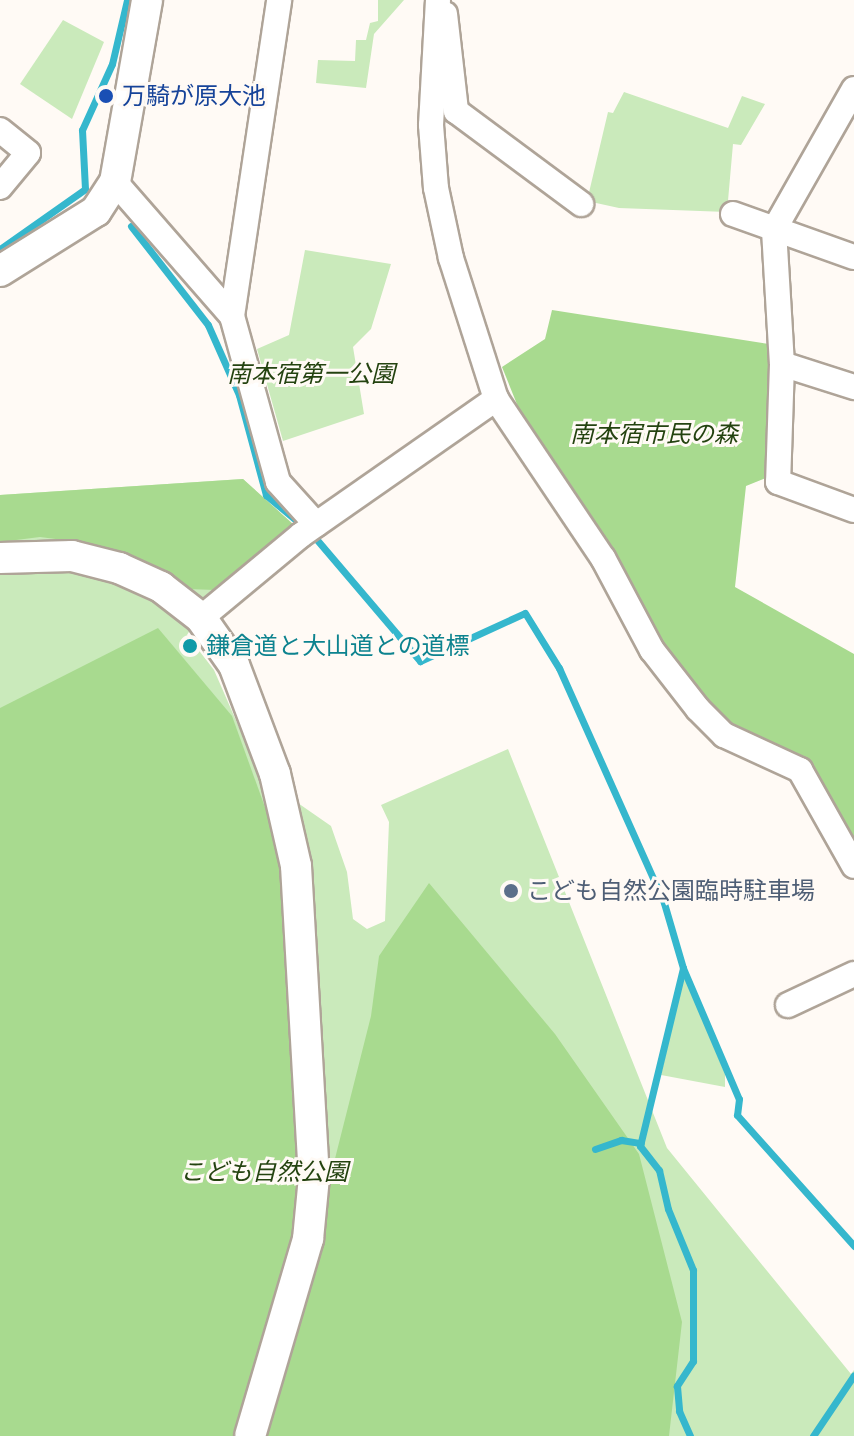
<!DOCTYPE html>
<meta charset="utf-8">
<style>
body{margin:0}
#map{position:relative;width:854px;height:1436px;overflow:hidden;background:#fffaf5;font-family:"PT Serif","Noto Sans JP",serif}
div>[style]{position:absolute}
.green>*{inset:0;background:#caeabb}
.forest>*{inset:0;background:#a8da8f}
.stream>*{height:7px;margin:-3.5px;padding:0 3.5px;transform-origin:3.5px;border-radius:3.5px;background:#35b7cd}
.roads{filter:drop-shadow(2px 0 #afa498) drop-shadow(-2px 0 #afa498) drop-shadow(0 2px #afa498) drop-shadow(0 -2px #afa498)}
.minor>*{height:24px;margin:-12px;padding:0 12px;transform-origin:12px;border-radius:12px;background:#fff}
.tertiary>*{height:30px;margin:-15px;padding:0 15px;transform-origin:15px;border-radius:15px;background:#fff}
.dots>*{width:22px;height:22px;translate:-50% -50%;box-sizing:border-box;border:4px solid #fffaf5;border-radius:50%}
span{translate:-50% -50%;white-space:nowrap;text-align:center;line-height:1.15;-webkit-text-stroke:6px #fffaf5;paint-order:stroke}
.transit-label{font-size:24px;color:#164399}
.left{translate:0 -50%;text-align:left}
.park-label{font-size:24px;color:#244310;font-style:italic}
.culture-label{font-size:24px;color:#0d838f}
.service-label{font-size:24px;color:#4e5e75}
</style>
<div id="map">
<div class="green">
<i style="clip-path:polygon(378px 0,404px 0,374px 34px,366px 88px,316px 83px,318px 60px,355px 61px,356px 40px,366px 40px,370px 23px,378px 21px)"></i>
<i style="clip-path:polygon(63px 20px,104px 42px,72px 119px,20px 84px)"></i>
<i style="clip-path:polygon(624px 92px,728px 128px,742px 96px,765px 104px,741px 145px,733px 144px,727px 212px,619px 208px,587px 201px,608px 112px,613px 113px)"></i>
<i style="clip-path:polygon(305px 250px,391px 264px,371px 329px,353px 347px,364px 414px,283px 441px,257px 349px,289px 335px)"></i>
<i style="clip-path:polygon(243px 479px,295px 526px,215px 590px,187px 635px,214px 670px,269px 796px,295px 801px,331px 826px,347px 872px,353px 919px,367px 929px,385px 921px,389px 822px,381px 805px,508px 749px,667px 1148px,851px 1374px,854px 1370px,854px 1436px,0 1436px,0 495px)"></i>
<i style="clip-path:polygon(684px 975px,725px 1074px,725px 1087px,661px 1075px)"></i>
</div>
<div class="forest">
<i style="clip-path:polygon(552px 310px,769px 344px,766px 478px,746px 486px,735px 587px,854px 654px,854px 851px,805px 764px,726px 726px,656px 649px,531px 439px,502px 367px,545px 339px)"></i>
<i style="clip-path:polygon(243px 479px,295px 526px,215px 590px,188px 589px,135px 560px,87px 543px,40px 537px,0 542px,0 495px)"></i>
<i style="clip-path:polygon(158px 628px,232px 716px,279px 846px,299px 1180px,294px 1232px,236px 1436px,0 1436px,0 708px)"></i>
<i style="clip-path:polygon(429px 883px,555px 1034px,639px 1154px,682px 1322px,669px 1436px,265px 1436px,371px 1016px,379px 956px)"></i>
</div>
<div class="stream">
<i style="left:131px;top:226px;width:125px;rotate:52.1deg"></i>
<i style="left:208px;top:325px;width:77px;rotate:66.1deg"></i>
<i style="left:239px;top:395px;width:104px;rotate:74.9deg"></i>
<i style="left:266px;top:495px;width:48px;rotate:40deg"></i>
<i style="left:0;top:249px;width:104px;rotate:-35.2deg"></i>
<i style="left:85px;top:189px;width:59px;rotate:-92.9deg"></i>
<i style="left:82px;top:130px;width:72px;rotate:-65.6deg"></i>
<i style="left:112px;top:64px;width:66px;rotate:-76.8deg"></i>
<i style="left:312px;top:534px;width:167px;rotate:49.6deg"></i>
<i style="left:420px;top:661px;width:115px;rotate:-24.6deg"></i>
<i style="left:525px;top:613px;width:65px;rotate:58.3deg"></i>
<i style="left:559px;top:668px;width:257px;rotate:65.9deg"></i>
<i style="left:664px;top:903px;width:68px;rotate:73.7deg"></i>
<i style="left:683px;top:968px;width:142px;rotate:66.9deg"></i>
<i style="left:739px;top:1099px;width:16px;rotate:97deg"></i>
<i style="left:737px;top:1115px;width:176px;rotate:48.2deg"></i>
<i style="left:683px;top:968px;width:183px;rotate:103.6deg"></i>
<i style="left:640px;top:1146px;width:31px;rotate:52deg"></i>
<i style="left:659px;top:1170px;width:40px;rotate:77deg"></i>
<i style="left:668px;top:1209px;width:66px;rotate:67.7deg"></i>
<i style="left:693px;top:1270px;width:91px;rotate:90deg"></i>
<i style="left:693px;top:1361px;width:30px;rotate:123deg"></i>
<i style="left:677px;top:1386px;width:25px;rotate:85deg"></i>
<i style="left:679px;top:1411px;width:27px;rotate:66deg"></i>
<i style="left:595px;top:1149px;width:28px;rotate:-19deg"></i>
<i style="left:621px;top:1140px;width:20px;rotate:9deg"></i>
<i style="left:813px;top:1436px;width:73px;rotate:-56.1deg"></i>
</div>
<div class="roads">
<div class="minor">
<i style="left:438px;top:0;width:125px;rotate:93.2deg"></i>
<i style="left:431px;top:125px;width:63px;rotate:85.5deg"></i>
<i style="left:436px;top:188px;width:72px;rotate:77.9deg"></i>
<i style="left:451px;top:258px;width:148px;rotate:72.3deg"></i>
<i style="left:496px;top:399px;width:192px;rotate:56.1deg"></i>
<i style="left:603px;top:558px;width:104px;rotate:62deg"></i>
<i style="left:652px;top:650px;width:75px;rotate:52.1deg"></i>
<i style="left:698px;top:709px;width:37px;rotate:45deg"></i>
<i style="left:724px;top:735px;width:84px;rotate:24.7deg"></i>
<i style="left:800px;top:770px;width:110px;rotate:60.6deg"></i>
<i style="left:445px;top:14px;width:98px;rotate:83.5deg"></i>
<i style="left:456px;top:111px;width:156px;rotate:36.6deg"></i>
<i style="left:854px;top:89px;width:162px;rotate:119.6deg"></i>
<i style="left:774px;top:230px;width:134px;rotate:86.6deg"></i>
<i style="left:782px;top:364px;width:118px;rotate:91.9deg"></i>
<i style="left:778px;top:482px;width:81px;rotate:20.2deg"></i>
<i style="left:0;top:130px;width:36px;rotate:39deg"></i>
<i style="left:28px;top:153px;width:44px;rotate:129.5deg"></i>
<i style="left:115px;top:182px;width:178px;rotate:48.9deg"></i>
<i style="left:232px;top:316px;width:172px;rotate:74.5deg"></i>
<i style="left:278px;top:482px;width:57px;rotate:47.9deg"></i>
<i style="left:733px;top:214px;width:128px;rotate:19.6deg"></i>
<i style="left:232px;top:316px;width:319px;rotate:-81.5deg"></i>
<i style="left:782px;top:364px;width:76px;rotate:17.7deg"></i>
<i style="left:201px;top:618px;width:130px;rotate:-39.7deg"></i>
<i style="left:301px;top:535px;width:238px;rotate:-34.9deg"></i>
<i style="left:788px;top:1005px;width:73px;rotate:-25.2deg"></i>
</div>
<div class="tertiary">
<i style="left:0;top:271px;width:113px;rotate:-32deg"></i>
<i style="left:96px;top:211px;width:35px;rotate:-57deg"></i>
<i style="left:115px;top:182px;width:185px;rotate:-80deg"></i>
<i style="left:0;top:558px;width:72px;rotate:-1.6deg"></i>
<i style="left:72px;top:556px;width:49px;rotate:14.3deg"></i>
<i style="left:119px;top:568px;width:46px;rotate:24.3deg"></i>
<i style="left:161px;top:587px;width:51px;rotate:37.8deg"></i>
<i style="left:201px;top:618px;width:57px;rotate:54.9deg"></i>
<i style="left:234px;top:665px;width:116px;rotate:69.4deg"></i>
<i style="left:275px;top:774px;width:94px;rotate:77.1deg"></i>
<i style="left:296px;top:866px;width:312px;rotate:86.7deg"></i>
<i style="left:314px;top:1177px;width:62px;rotate:95.5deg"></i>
<i style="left:308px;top:1239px;width:205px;rotate:106.4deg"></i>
</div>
</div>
<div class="dots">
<i style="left:106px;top:96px;background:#1a4fb4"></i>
<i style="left:190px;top:646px;background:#0f9aa8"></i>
<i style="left:511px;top:891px;background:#5c6f8a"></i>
</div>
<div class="transit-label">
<span class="left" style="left:122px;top:96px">万騎が原大池</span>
</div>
<div class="park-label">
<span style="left:311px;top:374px">南本宿第一公園</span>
<span style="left:654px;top:434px">南本宿市民の森</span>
<span style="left:264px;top:1172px">こども自然公園</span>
</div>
<div class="culture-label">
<span class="left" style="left:206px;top:646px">鎌倉道と大山道との道標</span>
</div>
<div class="service-label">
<span class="left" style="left:527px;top:891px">こども自然公園臨時駐車場</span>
</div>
</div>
